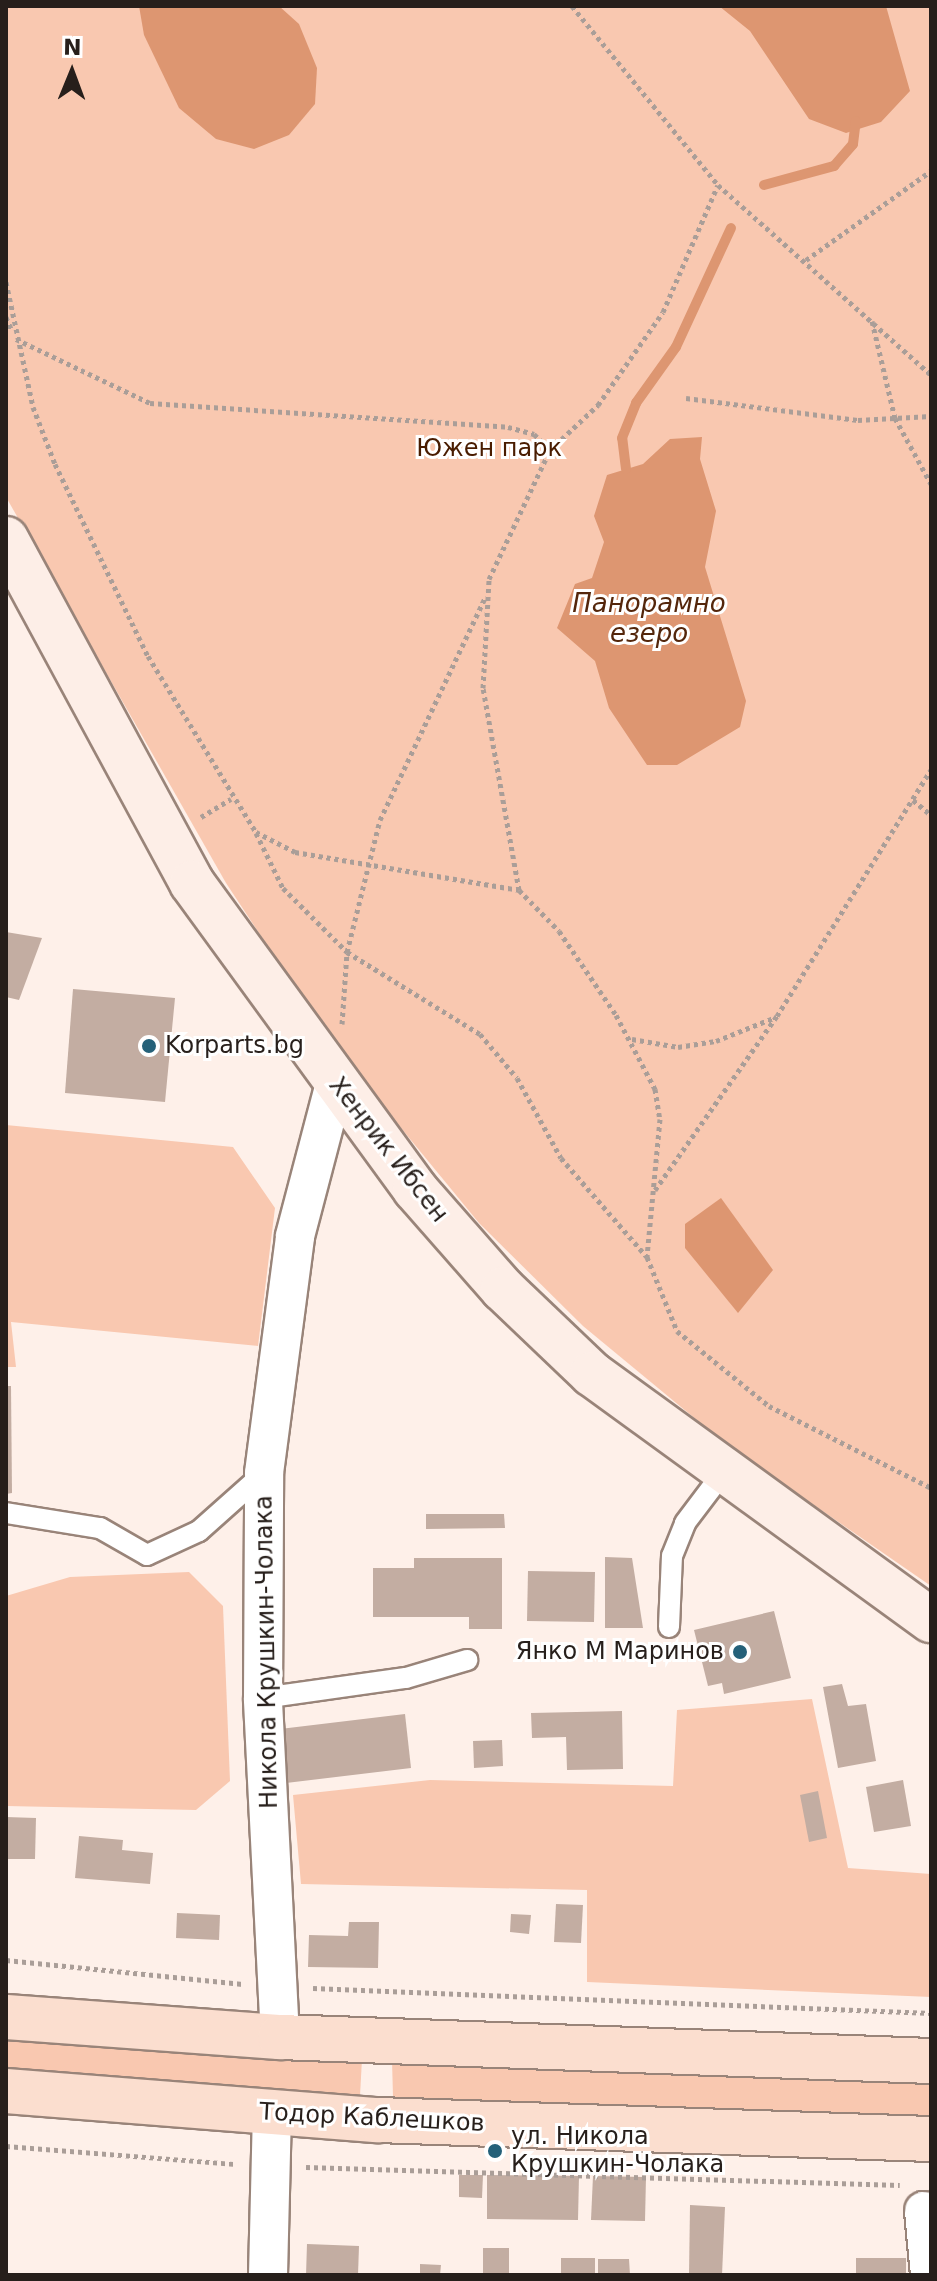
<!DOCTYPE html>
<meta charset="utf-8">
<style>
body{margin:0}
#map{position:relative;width:937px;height:2281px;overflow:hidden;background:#fef0e9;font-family:"DejaVu Sans",sans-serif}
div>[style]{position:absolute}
.green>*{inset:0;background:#f9c8b0}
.water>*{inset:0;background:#dd9671}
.stream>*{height:10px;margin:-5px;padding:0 5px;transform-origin:5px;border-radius:5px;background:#dd9671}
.building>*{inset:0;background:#c3ada2}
.path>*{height:5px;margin-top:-2.5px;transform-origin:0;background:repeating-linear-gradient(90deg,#aa9e98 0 4px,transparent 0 8px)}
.roads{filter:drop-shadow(2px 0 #998479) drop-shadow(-2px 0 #998479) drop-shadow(0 2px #998479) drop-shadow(0 -2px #998479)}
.service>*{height:20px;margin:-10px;padding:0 10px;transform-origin:10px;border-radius:10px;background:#fff}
.minor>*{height:38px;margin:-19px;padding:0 19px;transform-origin:19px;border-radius:19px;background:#fff}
.secondary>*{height:44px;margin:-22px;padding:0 22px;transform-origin:22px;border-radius:22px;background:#fdeee7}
.primary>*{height:44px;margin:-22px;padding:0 22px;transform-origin:22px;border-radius:22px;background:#fbdecf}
.dots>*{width:22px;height:22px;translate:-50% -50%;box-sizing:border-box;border:4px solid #fff;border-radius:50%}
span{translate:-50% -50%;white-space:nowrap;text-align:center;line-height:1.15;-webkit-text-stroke:6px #fff;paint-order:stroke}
.park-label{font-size:24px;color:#491c00}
.poi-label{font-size:24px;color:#271f1b}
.left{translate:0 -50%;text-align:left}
.right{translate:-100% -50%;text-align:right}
.street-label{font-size:24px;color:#271f1b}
.water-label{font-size:26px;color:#54260b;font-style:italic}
.frame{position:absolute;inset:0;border:8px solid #271f1b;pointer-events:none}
.north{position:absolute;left:32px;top:32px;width:80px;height:80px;-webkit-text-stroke:6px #fff;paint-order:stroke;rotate:1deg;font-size:22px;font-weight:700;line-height:32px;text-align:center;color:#271f1b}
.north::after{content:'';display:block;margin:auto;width:28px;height:36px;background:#271f1b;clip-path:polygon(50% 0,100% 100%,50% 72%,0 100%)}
</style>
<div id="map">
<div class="green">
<i style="clip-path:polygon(6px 6px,931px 6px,931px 1586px,727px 1445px,583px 1326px,479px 1223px,332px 1044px,226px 883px,6px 497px)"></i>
<i style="clip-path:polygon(6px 1125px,233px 1147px,275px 1208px,258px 1346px,11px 1322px,16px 1367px,6px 1367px)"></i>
<i style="clip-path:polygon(189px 1572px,223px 1606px,230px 1781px,196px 1810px,6px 1806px,6px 1596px,70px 1577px)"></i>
<i style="clip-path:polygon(812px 1699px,848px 1868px,931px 1874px,931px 1997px,587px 1982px,587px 1890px,301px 1884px,293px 1795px,430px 1780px,673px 1786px,677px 1710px)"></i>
<i style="clip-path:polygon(6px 2037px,362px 2059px,360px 2096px,6px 2075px)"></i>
<i style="clip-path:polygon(392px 2060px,931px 2078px,931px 2118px,393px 2097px)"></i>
</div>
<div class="water">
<i style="clip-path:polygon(139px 6px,279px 6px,299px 24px,317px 68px,315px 104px,289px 135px,254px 149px,216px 139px,179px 108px,144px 35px)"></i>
<i style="clip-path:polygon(719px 6px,886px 6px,910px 91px,881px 122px,846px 133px,809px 119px,750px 31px)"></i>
<i style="clip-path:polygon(702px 437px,700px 459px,716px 511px,705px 567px,746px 701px,740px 727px,677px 765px,647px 765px,609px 708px,595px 661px,557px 628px,575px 584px,592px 578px,604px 542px,594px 516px,607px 475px,643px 464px,670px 439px)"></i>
<i style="clip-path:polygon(721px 1198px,773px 1270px,738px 1313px,685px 1248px,685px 1224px)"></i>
</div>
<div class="stream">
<i style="left:764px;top:185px;width:73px;rotate:-15.2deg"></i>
<i style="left:834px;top:166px;width:29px;rotate:-49deg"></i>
<i style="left:853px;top:144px;width:23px;rotate:-83deg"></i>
<i style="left:626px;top:469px;width:31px;rotate:-97deg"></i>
<i style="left:622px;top:438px;width:38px;rotate:-68deg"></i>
<i style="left:636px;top:403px;width:69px;rotate:-54.5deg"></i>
<i style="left:676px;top:347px;width:131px;rotate:-65.2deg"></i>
</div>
<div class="building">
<i style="clip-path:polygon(6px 932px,42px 938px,19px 1000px,6px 997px)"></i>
<i style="clip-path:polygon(73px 989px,175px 998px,165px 1102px,65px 1093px)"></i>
<i style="clip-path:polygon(6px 1386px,11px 1386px,12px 1493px,6px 1494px)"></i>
<i style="clip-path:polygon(426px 1514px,504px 1514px,505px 1528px,426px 1529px)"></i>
<i style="clip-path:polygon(605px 1557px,632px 1558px,643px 1628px,605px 1628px)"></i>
<i style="clip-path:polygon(414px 1558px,502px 1558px,502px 1629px,469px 1629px,469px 1617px,373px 1617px,373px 1568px,414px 1568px)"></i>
<i style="clip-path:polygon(528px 1571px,595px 1572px,594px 1622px,527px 1621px)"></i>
<i style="clip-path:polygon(774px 1611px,791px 1678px,724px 1694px,722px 1683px,708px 1686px,694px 1630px)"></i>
<i style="clip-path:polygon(842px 1684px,848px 1706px,866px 1704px,876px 1761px,838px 1768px,823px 1687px)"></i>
<i style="clip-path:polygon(622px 1711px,623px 1769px,567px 1770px,566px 1737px,532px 1738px,531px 1713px)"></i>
<i style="clip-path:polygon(405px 1714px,411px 1768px,286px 1783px,280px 1729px)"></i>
<i style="clip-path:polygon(502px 1740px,503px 1766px,474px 1768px,473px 1741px)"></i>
<i style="clip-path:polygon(903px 1780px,911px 1826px,874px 1832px,866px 1787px)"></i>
<i style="clip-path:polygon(818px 1791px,827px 1838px,809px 1842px,800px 1795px)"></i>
<i style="clip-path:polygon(6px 1817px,36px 1818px,35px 1859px,6px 1859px)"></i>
<i style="clip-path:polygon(79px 1836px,123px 1840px,122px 1850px,153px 1853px,150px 1884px,75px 1878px)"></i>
<i style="clip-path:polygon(556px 1904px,583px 1905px,581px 1943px,554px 1942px)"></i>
<i style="clip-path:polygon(177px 1913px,220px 1915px,219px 1940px,176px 1938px)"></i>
<i style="clip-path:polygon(511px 1914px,531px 1915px,529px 1934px,510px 1932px)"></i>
<i style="clip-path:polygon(349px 1922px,379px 1922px,378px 1968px,308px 1967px,309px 1935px,348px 1936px)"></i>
<i style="clip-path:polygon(459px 2175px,483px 2175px,482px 2198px,459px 2197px)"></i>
<i style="clip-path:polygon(487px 2175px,579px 2176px,578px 2220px,487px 2219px)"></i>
<i style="clip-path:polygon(593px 2176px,646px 2177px,645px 2221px,591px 2220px)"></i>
<i style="clip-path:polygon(690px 2205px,725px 2207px,722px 2275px,689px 2275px)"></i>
<i style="clip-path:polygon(307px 2244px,359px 2246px,358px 2275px,306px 2275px)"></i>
<i style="clip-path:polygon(483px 2248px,509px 2248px,509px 2275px,483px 2275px)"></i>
<i style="clip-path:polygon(561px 2258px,595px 2258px,595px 2275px,561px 2275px)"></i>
<i style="clip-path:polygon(856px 2258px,906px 2258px,906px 2275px,856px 2275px)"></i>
<i style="clip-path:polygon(598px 2259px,629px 2259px,630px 2275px,598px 2275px)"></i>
<i style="clip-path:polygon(420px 2264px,441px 2265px,440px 2275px,420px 2275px)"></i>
</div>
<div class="path">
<i style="left:572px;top:6px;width:231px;rotate:50.8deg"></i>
<i style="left:718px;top:185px;width:285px;rotate:41.7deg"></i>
<i style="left:806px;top:260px;width:153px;rotate:-35.5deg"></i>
<i style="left:6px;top:282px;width:128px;rotate:77.8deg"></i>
<i style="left:33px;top:407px;width:61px;rotate:68.9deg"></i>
<i style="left:55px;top:464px;width:213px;rotate:64.2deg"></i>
<i style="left:148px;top:656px;width:206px;rotate:58.5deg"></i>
<i style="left:256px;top:832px;width:44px;rotate:27.1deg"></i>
<i style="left:295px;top:852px;width:227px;rotate:9.6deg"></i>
<i style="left:519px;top:890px;width:57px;rotate:45.7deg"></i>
<i style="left:559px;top:931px;width:102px;rotate:55.8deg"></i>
<i style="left:616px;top:1015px;width:84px;rotate:62.2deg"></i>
<i style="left:655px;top:1089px;width:30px;rotate:81deg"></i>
<i style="left:660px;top:1119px;width:139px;rotate:95.4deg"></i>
<i style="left:647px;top:1257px;width:80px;rotate:67.9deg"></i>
<i style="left:677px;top:1331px;width:119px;rotate:39.2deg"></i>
<i style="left:769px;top:1406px;width:182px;rotate:26.8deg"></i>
<i style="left:6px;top:317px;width:15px;rotate:67deg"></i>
<i style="left:872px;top:321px;width:100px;rotate:76.7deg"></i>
<i style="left:895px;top:418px;width:75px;rotate:61.4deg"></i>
<i style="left:16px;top:339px;width:148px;rotate:25.5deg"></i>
<i style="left:150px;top:403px;width:359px;rotate:3.8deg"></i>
<i style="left:508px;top:427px;width:27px;rotate:15deg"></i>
<i style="left:534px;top:434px;width:23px;rotate:45deg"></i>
<i style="left:686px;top:398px;width:173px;rotate:7.3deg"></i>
<i style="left:858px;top:420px;width:73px;rotate:-3.1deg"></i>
<i style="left:913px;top:800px;width:23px;rotate:40deg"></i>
<i style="left:201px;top:817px;width:35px;rotate:-31deg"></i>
<i style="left:256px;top:833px;width:61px;rotate:63.9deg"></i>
<i style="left:283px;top:888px;width:91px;rotate:45deg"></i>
<i style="left:347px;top:952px;width:156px;rotate:31.7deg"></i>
<i style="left:480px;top:1034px;width:57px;rotate:49.9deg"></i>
<i style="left:517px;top:1078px;width:91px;rotate:61.2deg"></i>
<i style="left:561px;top:1158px;width:131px;rotate:49deg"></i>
<i style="left:519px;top:890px;width:205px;rotate:-100.1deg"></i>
<i style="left:483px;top:688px;width:109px;rotate:-86.8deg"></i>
<i style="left:489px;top:579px;width:143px;rotate:-64.7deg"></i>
<i style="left:550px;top:450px;width:66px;rotate:-43.2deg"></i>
<i style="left:598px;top:405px;width:113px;rotate:-55deg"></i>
<i style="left:663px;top:312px;width:138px;rotate:-66.6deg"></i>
<i style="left:342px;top:1024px;width:72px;rotate:-86deg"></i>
<i style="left:347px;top:952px;width:136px;rotate:-76deg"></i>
<i style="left:380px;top:820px;width:246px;rotate:-64.7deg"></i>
<i style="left:632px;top:1039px;width:47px;rotate:9.9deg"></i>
<i style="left:678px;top:1047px;width:38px;rotate:-9deg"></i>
<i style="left:716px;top:1041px;width:65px;rotate:-21.8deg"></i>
<i style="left:655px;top:1190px;width:213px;rotate:-55deg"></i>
<i style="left:777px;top:1016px;width:290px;rotate:-58deg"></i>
<i style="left:6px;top:1960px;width:238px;rotate:5.8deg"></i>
<i style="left:313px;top:1988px;width:619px;rotate:2.32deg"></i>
<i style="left:6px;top:2146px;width:231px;rotate:4.5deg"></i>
<i style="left:306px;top:2167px;width:594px;rotate:1.74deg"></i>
</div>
<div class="roads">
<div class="service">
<i style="left:6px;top:1513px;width:95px;rotate:9.1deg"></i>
<i style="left:100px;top:1528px;width:54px;rotate:29.9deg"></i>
<i style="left:147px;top:1555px;width:57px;rotate:-24.8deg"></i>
<i style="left:199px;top:1531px;width:87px;rotate:-41.7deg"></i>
<i style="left:669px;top:1627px;width:71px;rotate:-87.6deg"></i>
<i style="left:672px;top:1556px;width:35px;rotate:-68deg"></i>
<i style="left:685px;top:1523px;width:61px;rotate:-52.9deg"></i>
<i style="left:263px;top:1698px;width:144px;rotate:-8deg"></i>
<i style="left:406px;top:1678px;width:64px;rotate:-16.4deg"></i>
</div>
<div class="minor">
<i style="left:280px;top:2037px;width:339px;rotate:-92.9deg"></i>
<i style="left:263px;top:1698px;width:225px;rotate:-89.7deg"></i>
<i style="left:264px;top:1473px;width:239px;rotate:-82.5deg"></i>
<i style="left:295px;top:1236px;width:158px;rotate:-75.3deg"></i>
<i style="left:924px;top:2211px;width:64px;rotate:84.6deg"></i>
<i style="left:268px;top:2275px;width:161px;rotate:-88.6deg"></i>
</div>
<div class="secondary">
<i style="left:6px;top:539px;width:391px;rotate:61.6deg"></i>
<i style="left:192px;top:883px;width:379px;rotate:53.9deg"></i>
<i style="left:415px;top:1189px;width:133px;rotate:48.7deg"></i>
<i style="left:503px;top:1289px;width:123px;rotate:43.7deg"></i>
<i style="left:592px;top:1374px;width:419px;rotate:36deg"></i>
</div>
<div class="primary">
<i style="left:6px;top:2017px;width:275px;rotate:4.2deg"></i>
<i style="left:280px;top:2037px;width:651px;rotate:2.11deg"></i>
<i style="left:6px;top:2091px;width:373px;rotate:4.5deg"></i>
<i style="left:378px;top:2120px;width:553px;rotate:1.97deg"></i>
</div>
</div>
<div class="dots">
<i style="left:149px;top:1046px;background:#256179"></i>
<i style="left:740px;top:1652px;background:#256179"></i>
<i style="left:495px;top:2151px;background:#256179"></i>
</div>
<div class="park-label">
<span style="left:489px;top:449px">Южен парк</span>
</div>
<div class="poi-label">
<span class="left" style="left:165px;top:1046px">Korparts.bg</span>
<span class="right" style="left:724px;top:1652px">Янко М Маринов</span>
<span class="left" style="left:511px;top:2151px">ул. Никола<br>Крушкин-Чолака</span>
</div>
<div class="street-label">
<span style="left:388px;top:1150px;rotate:52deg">Хенрик Ибсен</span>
<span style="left:267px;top:1652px;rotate:-91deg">Никола Крушкин-Чолака</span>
<span style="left:372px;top:2118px;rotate:3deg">Тодор Каблешков</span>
</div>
<div class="water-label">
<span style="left:649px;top:619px">Панорамно<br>езеро</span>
</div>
<div class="frame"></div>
<div class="north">N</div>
</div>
